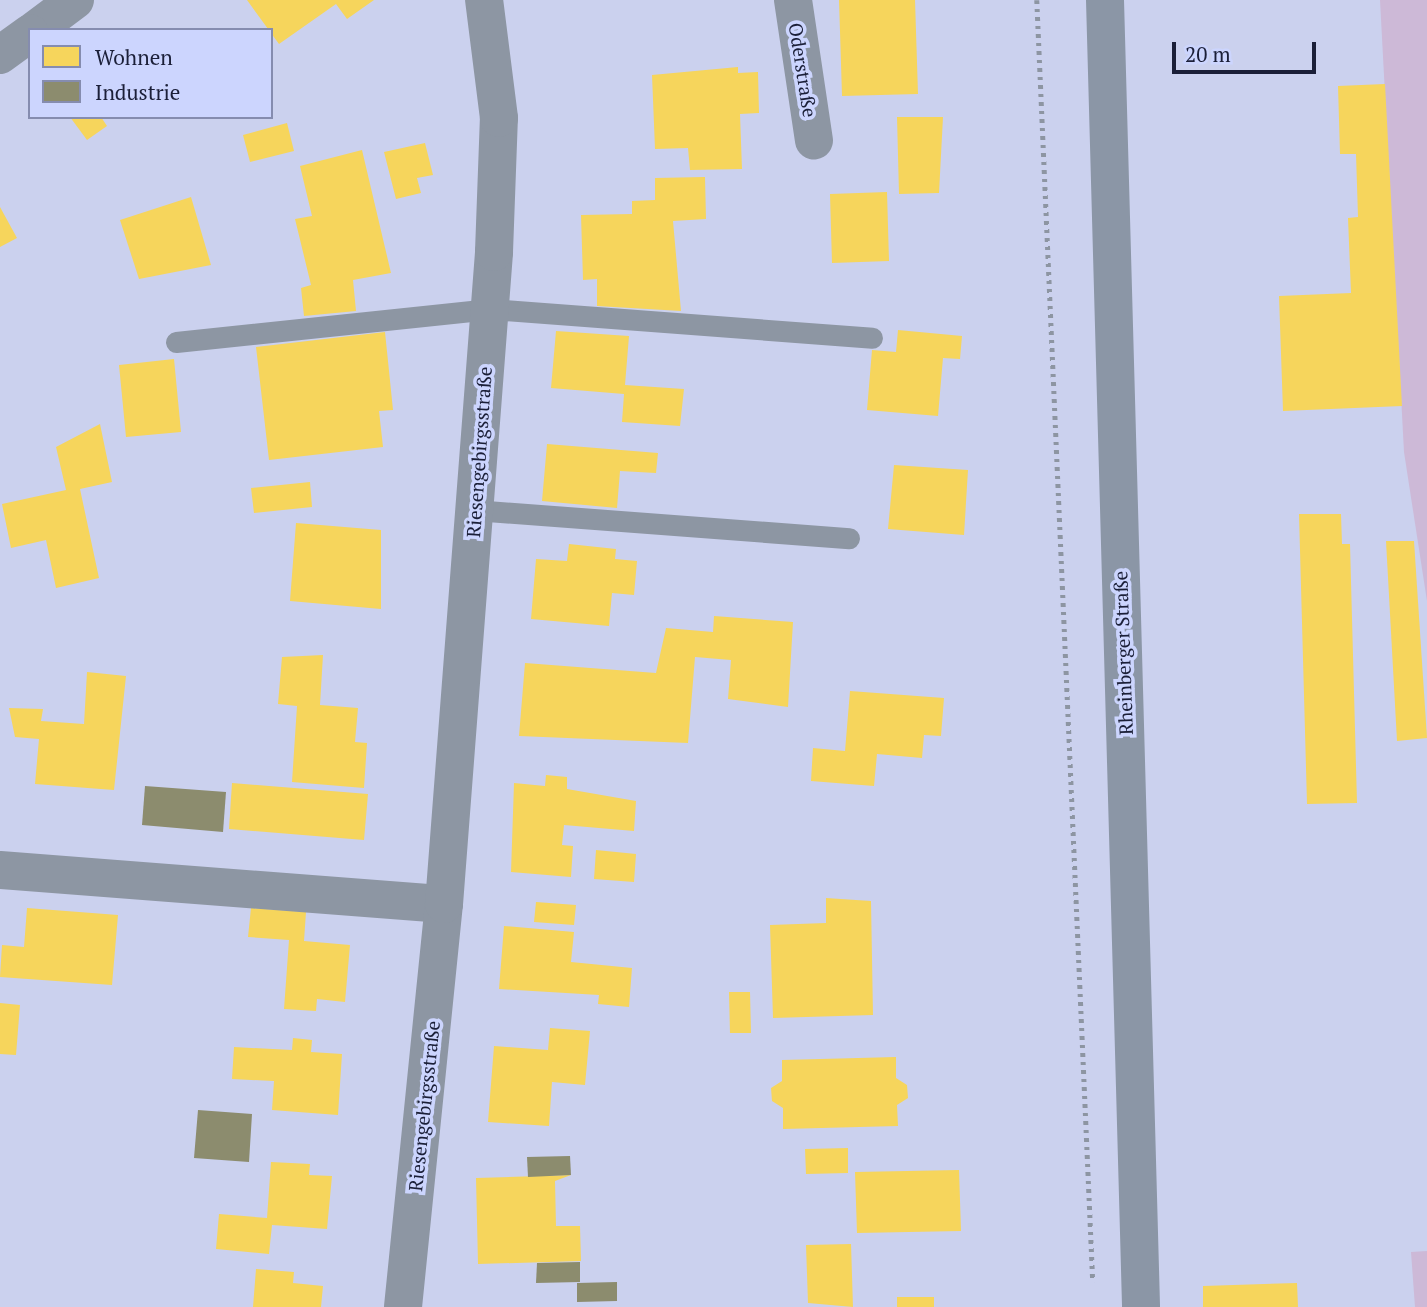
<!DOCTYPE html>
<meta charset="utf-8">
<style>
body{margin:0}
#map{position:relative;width:1427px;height:1307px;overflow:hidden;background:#cbd1ee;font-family:"PT Serif",serif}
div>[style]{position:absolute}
.green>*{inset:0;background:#cdb9d7}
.homes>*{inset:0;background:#f6d55c}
.industry>*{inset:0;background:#8c8c6e}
.path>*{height:4.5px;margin-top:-2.25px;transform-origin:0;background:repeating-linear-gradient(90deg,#8d95a2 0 3.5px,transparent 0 8.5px)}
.service>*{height:21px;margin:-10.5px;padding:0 10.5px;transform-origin:10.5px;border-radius:10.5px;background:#8d96a3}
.minor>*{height:38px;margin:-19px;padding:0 19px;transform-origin:19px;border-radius:19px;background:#8d96a3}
.secondary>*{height:38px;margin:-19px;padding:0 19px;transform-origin:19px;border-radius:19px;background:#8b96a6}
span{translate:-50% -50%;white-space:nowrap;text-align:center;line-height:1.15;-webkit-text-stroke:7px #ccd5fe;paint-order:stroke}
.street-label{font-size:19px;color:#1b1f38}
.legend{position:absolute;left:28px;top:28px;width:245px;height:91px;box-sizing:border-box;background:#ccd5fe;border:2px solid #858caf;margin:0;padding:9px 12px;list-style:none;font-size:21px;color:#1b1f38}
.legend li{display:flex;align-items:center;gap:14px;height:35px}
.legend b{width:35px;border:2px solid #858caf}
.scale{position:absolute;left:1172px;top:42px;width:144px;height:32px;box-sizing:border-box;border:4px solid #1b1f38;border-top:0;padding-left:9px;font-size:21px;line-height:24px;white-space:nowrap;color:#1b1f38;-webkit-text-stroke:5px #ccd5fe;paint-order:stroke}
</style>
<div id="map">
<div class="green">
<i style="clip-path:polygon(1380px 0,1427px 0,1427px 601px,1404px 452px)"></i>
<i style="clip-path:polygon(1427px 1251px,1427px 1307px,1415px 1307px,1411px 1252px)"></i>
</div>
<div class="homes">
<i style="clip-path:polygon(247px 0,374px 0,347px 19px,336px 4px,279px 44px)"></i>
<i style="clip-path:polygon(839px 0,915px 0,918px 94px,842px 96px)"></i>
<i style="clip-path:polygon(738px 67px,738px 73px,758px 72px,759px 113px,740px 114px,742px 169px,690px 170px,688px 148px,655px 149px,652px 75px)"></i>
<i style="clip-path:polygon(1385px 84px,1402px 406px,1283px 411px,1279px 296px,1351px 293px,1348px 218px,1358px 217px,1356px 154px,1340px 154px,1338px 86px)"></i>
<i style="clip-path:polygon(70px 117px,101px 117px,107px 126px,87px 140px)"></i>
<i style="clip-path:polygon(897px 117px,943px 117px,939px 193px,899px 194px)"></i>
<i style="clip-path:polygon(287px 123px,294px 151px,250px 162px,243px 135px)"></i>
<i style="clip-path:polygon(425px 143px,433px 175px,417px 178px,421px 193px,396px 199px,384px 152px)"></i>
<i style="clip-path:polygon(362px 150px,391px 273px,353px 280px,356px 311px,304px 316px,301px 288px,311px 285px,295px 219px,312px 216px,300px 166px)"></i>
<i style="clip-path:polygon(705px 177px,706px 219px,673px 221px,681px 311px,597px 306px,597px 279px,583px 280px,581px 215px,632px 214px,632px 201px,655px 200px,655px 178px)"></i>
<i style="clip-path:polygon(887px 192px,889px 261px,832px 263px,830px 194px)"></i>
<i style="clip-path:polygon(191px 197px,211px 265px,139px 279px,120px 220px)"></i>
<i style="clip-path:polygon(0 207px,17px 238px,0 247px)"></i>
<i style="clip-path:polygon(898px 330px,962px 336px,960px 359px,943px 358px,938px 416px,867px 410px,872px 350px,896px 352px)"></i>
<i style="clip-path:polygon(556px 331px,629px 336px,625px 385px,684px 389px,680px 426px,622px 422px,624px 394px,551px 388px)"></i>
<i style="clip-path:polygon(385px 332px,393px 410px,379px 411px,383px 447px,269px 460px,256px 347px)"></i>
<i style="clip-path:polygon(174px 359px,181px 432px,126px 437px,119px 365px)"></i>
<i style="clip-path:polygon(100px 424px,112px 482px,80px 489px,99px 578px,56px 588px,46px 540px,11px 548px,2px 504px,66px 490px,56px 447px)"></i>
<i style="clip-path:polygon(547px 444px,658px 453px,656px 473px,620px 471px,617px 508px,542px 501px)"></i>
<i style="clip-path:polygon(894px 465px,968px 470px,964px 535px,888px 529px)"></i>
<i style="clip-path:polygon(310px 482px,312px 507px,254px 513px,251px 488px)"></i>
<i style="clip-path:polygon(1299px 514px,1341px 514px,1342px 544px,1350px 544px,1357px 803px,1307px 804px)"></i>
<i style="clip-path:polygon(296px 523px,381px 530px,381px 609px,290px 601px)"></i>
<i style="clip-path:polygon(1386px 541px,1414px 541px,1427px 738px,1397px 741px)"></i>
<i style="clip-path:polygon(569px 544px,616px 549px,615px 559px,637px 561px,634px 595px,612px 593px,609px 626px,531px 619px,536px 559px,567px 561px)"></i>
<i style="clip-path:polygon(714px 616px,793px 622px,788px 707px,728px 699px,731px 660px,695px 657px,688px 743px,519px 736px,525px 663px,656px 673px,666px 628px,713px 632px)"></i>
<i style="clip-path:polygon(323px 655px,320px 705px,358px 708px,355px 742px,367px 743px,364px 788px,292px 782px,297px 706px,278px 704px,282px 657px)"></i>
<i style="clip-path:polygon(87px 672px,126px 676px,114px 790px,35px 784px,39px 739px,15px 737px,9px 708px,43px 709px,41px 721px,84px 724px)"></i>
<i style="clip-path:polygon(850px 691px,944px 698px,941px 736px,924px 735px,922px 758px,877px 754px,874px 786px,811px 781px,813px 748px,845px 751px)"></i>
<i style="clip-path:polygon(546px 775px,567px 777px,567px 789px,636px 801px,634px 831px,564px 825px,562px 845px,573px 846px,571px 877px,511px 872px,514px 783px,545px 786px)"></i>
<i style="clip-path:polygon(232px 783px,368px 794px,364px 840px,229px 829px)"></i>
<i style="clip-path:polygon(596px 850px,636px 854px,634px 882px,594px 879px)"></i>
<i style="clip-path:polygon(826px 898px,871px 901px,873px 1015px,773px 1018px,770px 925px,826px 923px)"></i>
<i style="clip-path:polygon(536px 902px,576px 905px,574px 925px,534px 922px)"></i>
<i style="clip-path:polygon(27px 908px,118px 915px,112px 985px,0 977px,2px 945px,24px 947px)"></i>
<i style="clip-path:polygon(251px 908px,306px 912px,304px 941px,350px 945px,345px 1002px,317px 999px,316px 1011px,284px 1009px,289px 940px,248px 937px)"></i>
<i style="clip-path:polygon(504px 926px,574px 932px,571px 962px,632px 968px,629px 1007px,598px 1004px,599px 995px,499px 989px)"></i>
<i style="clip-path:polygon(729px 992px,750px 992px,751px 1033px,730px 1033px)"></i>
<i style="clip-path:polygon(0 1003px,20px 1005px,16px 1055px,0 1054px)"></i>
<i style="clip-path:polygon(550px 1028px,590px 1031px,585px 1085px,552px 1082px,549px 1126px,488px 1122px,494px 1046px,548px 1050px)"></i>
<i style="clip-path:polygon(293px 1038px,312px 1040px,311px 1052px,342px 1054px,338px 1115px,272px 1110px,274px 1081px,232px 1079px,234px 1047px,292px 1050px)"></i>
<i style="clip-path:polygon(896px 1057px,896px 1078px,907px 1085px,908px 1098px,897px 1105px,898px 1126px,783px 1129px,783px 1108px,772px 1101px,771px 1088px,782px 1081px,782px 1060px)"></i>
<i style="clip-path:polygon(848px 1148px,848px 1173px,806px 1174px,805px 1149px)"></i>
<i style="clip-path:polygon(271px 1162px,310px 1164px,309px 1175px,332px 1176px,327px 1229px,272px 1225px,269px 1254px,216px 1249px,219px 1214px,267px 1218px)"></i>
<i style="clip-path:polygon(959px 1170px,961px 1231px,857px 1233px,855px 1172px)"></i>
<i style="clip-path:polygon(571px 1175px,555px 1181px,556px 1226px,580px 1226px,581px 1261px,478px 1264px,476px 1178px)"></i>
<i style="clip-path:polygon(851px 1244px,853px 1307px,808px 1303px,806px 1245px)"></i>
<i style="clip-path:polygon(256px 1269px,294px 1272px,293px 1283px,323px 1286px,321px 1307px,253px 1307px)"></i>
<i style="clip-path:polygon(1297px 1283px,1298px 1307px,1203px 1307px,1203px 1286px)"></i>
<i style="clip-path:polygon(897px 1297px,934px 1297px,934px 1307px,897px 1307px)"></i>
</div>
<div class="industry">
<i style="clip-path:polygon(145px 786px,226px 792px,223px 832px,142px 825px)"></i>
<i style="clip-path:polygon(198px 1110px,252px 1114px,249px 1162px,194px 1158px)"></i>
<i style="clip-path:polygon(570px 1156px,571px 1175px,528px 1177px,527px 1157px)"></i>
<i style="clip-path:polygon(580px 1262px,580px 1282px,536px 1283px,537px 1263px)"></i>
<i style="clip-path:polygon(617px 1282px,617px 1301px,577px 1302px,577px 1283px)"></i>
</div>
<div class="path">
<i style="left:1037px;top:0;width:1283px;rotate:87.5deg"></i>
</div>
<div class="service">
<i style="left:176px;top:342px;width:316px;rotate:-6deg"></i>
<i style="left:490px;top:309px;width:383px;rotate:4.3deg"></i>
<i style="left:474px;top:510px;width:376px;rotate:4.3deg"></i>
</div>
<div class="minor">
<i style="left:793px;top:0;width:142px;rotate:81.5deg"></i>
<i style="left:35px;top:30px;width:50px;rotate:-36.9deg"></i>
<i style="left:0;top:55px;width:37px;rotate:-36deg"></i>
<i style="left:0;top:870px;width:445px;rotate:4.4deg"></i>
<i style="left:403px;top:1307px;width:405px;rotate:-84.2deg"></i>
<i style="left:444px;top:904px;width:654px;rotate:-85.61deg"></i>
<i style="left:494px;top:252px;width:134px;rotate:-87.9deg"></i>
<i style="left:499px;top:118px;width:119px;rotate:-97.2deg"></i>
</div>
<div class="secondary">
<i style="left:1105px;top:0;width:1307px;rotate:88.42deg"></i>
</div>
<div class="street-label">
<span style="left:803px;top:70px;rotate:81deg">Oderstraße</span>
<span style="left:479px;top:452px;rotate:-86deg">Riesengebirgsstraße</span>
<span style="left:1123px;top:653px;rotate:-92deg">Rheinberger Straße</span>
<span style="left:424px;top:1106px;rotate:-84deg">Riesengebirgsstraße</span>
</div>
<ul class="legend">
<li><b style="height:19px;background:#f6d55c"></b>Wohnen</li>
<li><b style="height:19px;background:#8c8c6e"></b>Industrie</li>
</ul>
<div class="scale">20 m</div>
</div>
